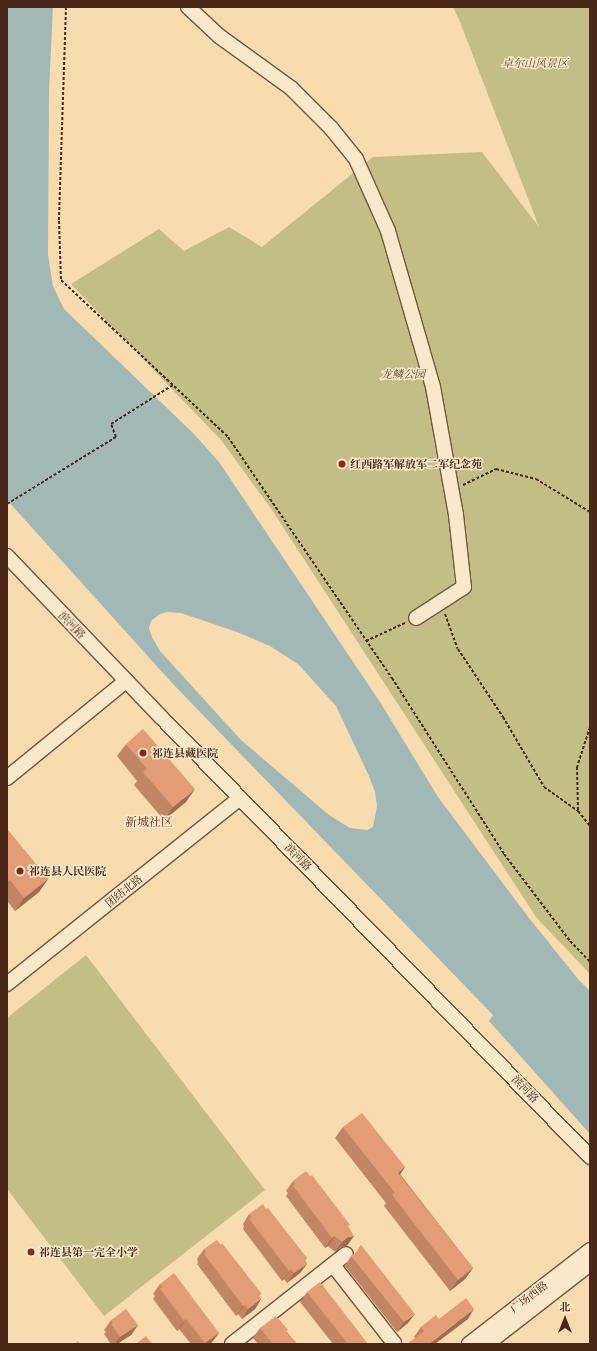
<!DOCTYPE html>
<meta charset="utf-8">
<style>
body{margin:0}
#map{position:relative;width:597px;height:1351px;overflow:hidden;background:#f8dbae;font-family:"Libre Caslon Text","Noto Serif SC",serif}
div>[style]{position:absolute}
.green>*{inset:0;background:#c3be86}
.water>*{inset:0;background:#a2b8b6}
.path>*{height:2px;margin-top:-1px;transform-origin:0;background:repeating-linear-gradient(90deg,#4c281b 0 3px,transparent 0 5px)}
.roads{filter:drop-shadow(1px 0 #775540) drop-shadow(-1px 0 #775540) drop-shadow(0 1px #775540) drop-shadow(0 -1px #775540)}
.minor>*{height:14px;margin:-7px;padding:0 7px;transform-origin:7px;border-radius:7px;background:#fae8ca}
.wall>*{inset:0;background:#c38664}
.shaded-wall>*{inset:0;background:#9f6d51}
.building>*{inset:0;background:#e39c74}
.dots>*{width:11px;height:11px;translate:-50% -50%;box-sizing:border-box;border:2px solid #fae8ca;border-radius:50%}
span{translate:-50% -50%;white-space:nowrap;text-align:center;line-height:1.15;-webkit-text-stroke:3px #fae8ca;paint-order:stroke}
.park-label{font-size:11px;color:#644630;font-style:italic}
.poi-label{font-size:11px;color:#4c281b;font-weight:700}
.left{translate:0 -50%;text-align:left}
.street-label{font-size:11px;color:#4c281b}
.neighbourhood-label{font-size:12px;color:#7a1f14}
.frame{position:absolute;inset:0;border:8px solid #4c281b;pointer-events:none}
.north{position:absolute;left:545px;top:1299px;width:40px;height:40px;-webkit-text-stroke:3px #fae8ca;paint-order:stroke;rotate:0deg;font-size:11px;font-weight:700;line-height:16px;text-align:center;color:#4c281b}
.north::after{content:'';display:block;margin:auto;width:14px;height:18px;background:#4c281b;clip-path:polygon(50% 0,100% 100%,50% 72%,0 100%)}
</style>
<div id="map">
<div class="green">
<i style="clip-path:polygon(453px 7px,590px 7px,590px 974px,536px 917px,272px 510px,221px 440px,71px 284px,159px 229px,184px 251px,229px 227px,262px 247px,373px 157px,482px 152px,539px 227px,460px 22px)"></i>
<i style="clip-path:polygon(86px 955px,265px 1190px,104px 1316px,7px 1189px,7px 1018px)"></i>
</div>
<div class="water">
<i style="clip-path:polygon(evenodd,7px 7px,53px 7px,49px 91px,48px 255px,53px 286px,64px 309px,193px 433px,219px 462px,380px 702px,438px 797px,529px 918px,578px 979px,590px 991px,590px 1134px,489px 1021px,493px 1015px,172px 683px,7px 500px,7px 7px,167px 612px,181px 613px,237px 632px,270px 646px,298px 664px,336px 706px,369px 776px,375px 792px,377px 806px,373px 827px,367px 830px,350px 828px,329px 815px,241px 740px,160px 651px,152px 637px,149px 628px,151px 621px,160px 614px,167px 612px)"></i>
</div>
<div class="path">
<i style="left:66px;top:7px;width:214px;rotate:91.9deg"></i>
<i style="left:59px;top:221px;width:59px;rotate:88.1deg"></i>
<i style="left:61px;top:280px;width:229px;rotate:43.2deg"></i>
<i style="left:228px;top:437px;width:292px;rotate:55.8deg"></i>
<i style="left:392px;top:678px;width:209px;rotate:57.5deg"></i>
<i style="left:504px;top:854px;width:109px;rotate:52.8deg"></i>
<i style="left:570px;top:941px;width:29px;rotate:46deg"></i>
<i style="left:463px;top:485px;width:37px;rotate:-26deg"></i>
<i style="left:496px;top:469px;width:41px;rotate:14deg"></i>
<i style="left:536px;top:479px;width:63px;rotate:31.4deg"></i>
<i style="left:7px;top:504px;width:128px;rotate:-31.6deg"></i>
<i style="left:116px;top:437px;width:14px;rotate:-111deg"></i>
<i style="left:111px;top:424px;width:73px;rotate:-32.2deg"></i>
<i style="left:590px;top:588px;width:12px;rotate:90deg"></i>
<i style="left:445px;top:614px;width:37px;rotate:70deg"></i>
<i style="left:458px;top:649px;width:82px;rotate:56.5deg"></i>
<i style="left:503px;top:717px;width:81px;rotate:59.6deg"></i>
<i style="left:544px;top:787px;width:42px;rotate:35.2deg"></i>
<i style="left:366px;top:641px;width:43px;rotate:-24.8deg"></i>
<i style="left:590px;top:727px;width:42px;rotate:108deg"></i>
<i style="left:577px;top:767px;width:44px;rotate:88.7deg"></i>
<i style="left:578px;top:811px;width:19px;rotate:51deg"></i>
</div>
<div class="roads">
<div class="minor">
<i style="left:188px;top:7px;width:42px;rotate:43.1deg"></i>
<i style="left:219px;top:36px;width:89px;rotate:35.8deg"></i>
<i style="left:291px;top:88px;width:57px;rotate:45deg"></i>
<i style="left:331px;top:128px;width:40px;rotate:51deg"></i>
<i style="left:356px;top:159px;width:79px;rotate:66deg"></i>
<i style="left:388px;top:231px;width:162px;rotate:73.9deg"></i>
<i style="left:433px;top:387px;width:130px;rotate:79.8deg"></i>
<i style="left:456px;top:515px;width:72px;rotate:83.7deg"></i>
<i style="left:464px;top:587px;width:57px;rotate:147.1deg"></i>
<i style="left:7px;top:556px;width:224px;rotate:46.3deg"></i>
<i style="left:162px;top:718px;width:613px;rotate:45.73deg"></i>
<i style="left:7px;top:778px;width:154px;rotate:-39.2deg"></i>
<i style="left:7px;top:984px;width:298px;rotate:-38.6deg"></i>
<i style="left:333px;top:1265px;width:99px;rotate:52deg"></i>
<i style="left:394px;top:1343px;width:1px;rotate:135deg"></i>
<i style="left:232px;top:1344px;width:145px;rotate:-38.3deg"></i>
<i style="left:469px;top:1344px;width:153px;rotate:-37.8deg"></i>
<i style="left:487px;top:1344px;width:130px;rotate:-37.8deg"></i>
</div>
</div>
<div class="wall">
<i style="clip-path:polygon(126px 744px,186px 802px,164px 820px,134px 785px,137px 781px,117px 756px)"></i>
<i style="clip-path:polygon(7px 829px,48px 879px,39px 892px,15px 911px,7px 901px)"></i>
<i style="clip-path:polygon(343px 1127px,405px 1167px,400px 1174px,473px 1268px,465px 1279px,450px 1291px,384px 1206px,386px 1203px,335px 1138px)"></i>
<i style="clip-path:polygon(293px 1181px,348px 1227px,347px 1246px,341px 1247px,335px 1252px,328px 1246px,325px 1248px,286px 1196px,288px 1193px,286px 1191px)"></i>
<i style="clip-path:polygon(249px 1214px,307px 1258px,305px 1260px,307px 1264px,300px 1273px,287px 1283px,284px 1279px,282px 1281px,243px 1229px,244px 1226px,243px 1224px)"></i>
<i style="clip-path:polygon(361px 1245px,408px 1323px,397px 1332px,345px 1266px,351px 1256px,356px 1253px)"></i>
<i style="clip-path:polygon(204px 1249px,261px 1293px,259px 1296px,261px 1299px,255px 1309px,242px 1319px,238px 1314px,236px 1316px,197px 1264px,198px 1262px,197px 1259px)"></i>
<i style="clip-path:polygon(160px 1284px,219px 1333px,212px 1342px,210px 1344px,191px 1344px,179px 1329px,177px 1331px,153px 1299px,155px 1296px,153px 1294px)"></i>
<i style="clip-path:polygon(307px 1292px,368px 1344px,333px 1344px,300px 1302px)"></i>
<i style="clip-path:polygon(439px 1319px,468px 1319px,415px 1338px,414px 1337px,421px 1327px)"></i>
<i style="clip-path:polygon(111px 1320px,138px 1325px,131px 1335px,117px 1344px,111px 1344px,104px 1334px,106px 1332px,104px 1330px)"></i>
<i style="clip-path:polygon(260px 1328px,287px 1332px,297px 1344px,258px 1344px,253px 1338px)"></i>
</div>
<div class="shaded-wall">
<i style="clip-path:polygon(195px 789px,186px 802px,164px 820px,173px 807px)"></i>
<i style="clip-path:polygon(48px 879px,39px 892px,15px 911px,24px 898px)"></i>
<i style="clip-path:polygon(405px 1167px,397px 1179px,398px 1173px)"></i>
<i style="clip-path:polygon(335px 1236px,328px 1246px,325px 1248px,332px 1238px)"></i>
<i style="clip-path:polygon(354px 1236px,347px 1246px,341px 1247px,335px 1252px,342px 1242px,348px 1237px)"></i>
<i style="clip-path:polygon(307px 1264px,300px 1273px,287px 1283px,294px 1273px)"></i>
<i style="clip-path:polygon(473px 1268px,465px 1279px,450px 1291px,458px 1280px)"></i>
<i style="clip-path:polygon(291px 1269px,284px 1279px,282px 1281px,289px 1271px)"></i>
<i style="clip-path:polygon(261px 1299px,255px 1309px,242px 1319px,248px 1309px)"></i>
<i style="clip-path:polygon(245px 1305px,238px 1314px,236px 1316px,243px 1306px)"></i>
<i style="clip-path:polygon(474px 1309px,468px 1319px,435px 1344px,429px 1344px)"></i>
<i style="clip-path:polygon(415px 1314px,408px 1323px,397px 1332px,404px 1322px)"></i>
<i style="clip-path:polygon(186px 1319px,179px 1329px,177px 1331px,184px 1321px)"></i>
<i style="clip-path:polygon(138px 1325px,131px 1335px,117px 1344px,115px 1344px,120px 1337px)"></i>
<i style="clip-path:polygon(219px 1333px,212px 1342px,210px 1344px,204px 1344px)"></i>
</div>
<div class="building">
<i style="clip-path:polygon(143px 729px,195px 789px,173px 807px,143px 772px,147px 769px,126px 744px)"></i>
<i style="clip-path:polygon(7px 829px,48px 879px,24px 898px,10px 880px,7px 882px)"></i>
<i style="clip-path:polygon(362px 1113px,405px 1167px,398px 1173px,473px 1268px,458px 1280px,392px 1195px,395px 1193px,343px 1127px)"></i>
<i style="clip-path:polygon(306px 1171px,310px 1176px,312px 1175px,350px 1225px,348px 1226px,354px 1236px,348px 1237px,342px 1242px,335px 1236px,332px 1238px,293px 1186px,295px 1184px,293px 1181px)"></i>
<i style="clip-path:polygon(263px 1204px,266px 1209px,268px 1208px,307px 1258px,304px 1259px,307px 1264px,294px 1273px,291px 1269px,289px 1271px,249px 1219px,252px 1217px,249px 1214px)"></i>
<i style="clip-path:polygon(217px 1240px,221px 1245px,222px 1243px,261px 1293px,258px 1295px,261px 1299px,248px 1309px,245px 1305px,243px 1306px,204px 1254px,206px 1253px,204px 1249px)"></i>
<i style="clip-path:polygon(361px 1245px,415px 1314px,404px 1322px,351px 1256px,358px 1251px)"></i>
<i style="clip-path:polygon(174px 1273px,219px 1333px,205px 1343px,186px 1319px,184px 1321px,160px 1289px,162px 1287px,160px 1284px)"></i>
<i style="clip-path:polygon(320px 1282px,368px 1344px,348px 1344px,307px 1292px)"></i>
<i style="clip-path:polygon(466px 1298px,474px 1309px,429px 1344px,407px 1344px,424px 1331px,421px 1327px,436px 1315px,439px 1319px)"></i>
<i style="clip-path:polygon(126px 1309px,138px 1325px,120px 1337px,111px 1324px,113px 1323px,111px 1320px)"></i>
<i style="clip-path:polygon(276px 1316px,288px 1330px,286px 1332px,297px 1344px,273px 1344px,260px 1328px)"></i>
<i style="clip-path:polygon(146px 1336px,152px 1344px,136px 1344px)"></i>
<i style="clip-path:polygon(78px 1341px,80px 1344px,75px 1344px)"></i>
</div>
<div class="dots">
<i style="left:342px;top:464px;background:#8f2418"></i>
<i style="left:143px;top:753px;background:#8f2418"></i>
<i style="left:20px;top:871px;background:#8f2418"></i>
<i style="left:31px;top:1252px;background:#8f2418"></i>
</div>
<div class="park-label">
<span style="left:535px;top:63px">卓尔山风景区</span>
<span style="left:403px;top:374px">龙鳞公园</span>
</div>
<div class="poi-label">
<span class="left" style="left:350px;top:464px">红西路军解放军二军纪念苑</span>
<span class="left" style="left:152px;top:753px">祁连县藏医院</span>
<span class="left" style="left:29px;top:871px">祁连县人民医院</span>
<span class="left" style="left:39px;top:1252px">祁连县第一完全小学</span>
</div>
<div class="street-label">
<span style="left:72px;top:625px;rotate:46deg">滨河路</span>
<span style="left:298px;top:857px;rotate:46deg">滨河路</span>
<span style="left:124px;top:891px;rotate:-39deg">团结北路</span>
<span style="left:525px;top:1089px;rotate:46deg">滨河路</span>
<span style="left:529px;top:1297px;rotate:-38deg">广场西路</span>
</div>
<div class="neighbourhood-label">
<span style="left:149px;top:822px">新城社区</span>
</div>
<div class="frame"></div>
<div class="north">北</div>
</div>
